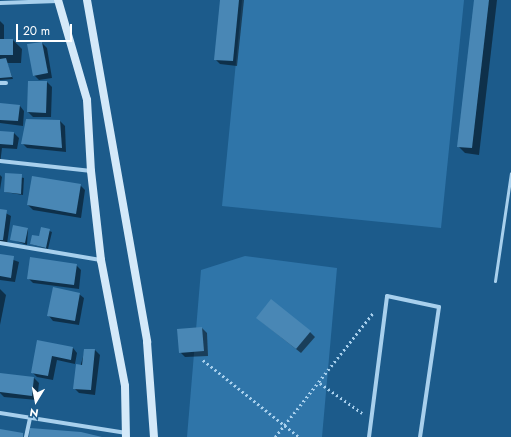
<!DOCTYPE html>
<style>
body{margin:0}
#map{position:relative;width:511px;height:437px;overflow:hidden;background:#1c5b8b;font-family:Jost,sans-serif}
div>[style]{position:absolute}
.green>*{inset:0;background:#2f75a9}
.shadow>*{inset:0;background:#0007}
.building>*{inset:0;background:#4987b5}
.path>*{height:2.5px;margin-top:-1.25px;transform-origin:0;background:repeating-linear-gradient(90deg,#a8d0ed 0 2px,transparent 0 5px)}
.service>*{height:3px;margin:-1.5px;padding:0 1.5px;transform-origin:1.5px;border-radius:1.5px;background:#a8d0ed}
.minor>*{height:4px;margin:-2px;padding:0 2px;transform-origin:2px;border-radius:2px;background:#a8d0ed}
.secondary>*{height:8px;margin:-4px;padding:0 4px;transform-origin:4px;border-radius:4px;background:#d4e9f9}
span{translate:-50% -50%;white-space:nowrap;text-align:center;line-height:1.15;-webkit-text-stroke:4px #1c5b8b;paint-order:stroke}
.north{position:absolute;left:16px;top:381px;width:40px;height:40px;-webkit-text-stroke:3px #1c5b8b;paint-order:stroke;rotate:190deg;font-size:11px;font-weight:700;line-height:16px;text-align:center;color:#fff}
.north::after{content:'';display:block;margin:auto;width:14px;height:18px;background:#fff;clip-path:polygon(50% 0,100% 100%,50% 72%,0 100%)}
.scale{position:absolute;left:16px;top:24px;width:56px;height:18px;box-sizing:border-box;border:2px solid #fff;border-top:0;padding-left:5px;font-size:12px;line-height:14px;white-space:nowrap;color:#fff;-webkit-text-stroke:3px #1c5b8b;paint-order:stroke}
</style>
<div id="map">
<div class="green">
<i style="clip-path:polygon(242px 0,464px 0,441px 228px,222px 206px)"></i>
<i style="clip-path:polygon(245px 256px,337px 268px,322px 437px,187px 437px,201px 270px)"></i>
</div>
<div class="shadow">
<i style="clip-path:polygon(221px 0,244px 0,237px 66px,220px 64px,215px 59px)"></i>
<i style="clip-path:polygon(475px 0,497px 0,479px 155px,465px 153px,458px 146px)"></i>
<i style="clip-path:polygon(0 21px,4px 25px,4px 40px,13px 40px,22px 49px,21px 63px,7px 63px,13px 79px,0 80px)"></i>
<i style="clip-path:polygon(42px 43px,47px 48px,52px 78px,39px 80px,34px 75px)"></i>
<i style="clip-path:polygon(29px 82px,47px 82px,52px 87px,51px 117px,33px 117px,28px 112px)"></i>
<i style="clip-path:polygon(0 104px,20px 106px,24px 111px,23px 126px,0 123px)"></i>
<i style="clip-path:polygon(60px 121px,65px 126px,66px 152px,27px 148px,22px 143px)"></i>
<i style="clip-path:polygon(0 132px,14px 133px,19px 138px,17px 149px,2px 148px,0 164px)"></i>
<i style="clip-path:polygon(6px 174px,24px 178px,23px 195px,5px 192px)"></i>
<i style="clip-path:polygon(0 175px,2px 177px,0 190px)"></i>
<i style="clip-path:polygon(80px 185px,85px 190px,81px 218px,33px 210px,28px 205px)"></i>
<i style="clip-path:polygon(0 210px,11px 216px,7px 244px,0 243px)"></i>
<i style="clip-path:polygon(42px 228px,52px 232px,48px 249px,31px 244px,39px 238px)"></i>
<i style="clip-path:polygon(28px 229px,27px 245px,11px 239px)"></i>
<i style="clip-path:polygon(0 255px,19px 262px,15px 282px,0 280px)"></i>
<i style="clip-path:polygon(76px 265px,81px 270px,79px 289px,33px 283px,28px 278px)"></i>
<i style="clip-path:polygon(0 289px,6px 295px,0 325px)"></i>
<i style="clip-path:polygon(79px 294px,84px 298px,79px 325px,53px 321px,49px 316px)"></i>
<i style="clip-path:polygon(262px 322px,310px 332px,315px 337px,301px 353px)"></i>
<i style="clip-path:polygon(202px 328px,207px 333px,208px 356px,185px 357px,180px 352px)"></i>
<i style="clip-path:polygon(38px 341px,73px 348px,77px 353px,75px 364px,57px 360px,53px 380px,37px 377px,32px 372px)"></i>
<i style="clip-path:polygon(85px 350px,95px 350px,100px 355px,95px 395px,79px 393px,74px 388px)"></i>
<i style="clip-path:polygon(34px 378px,39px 383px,37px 400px,4px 397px,0 393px,0 383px)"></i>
</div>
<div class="building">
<i style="clip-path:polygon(220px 0,239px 0,233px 61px,214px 60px)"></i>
<i style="clip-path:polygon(474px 0,489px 0,472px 148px,457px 147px)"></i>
<i style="clip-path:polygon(0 39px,13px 39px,13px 55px,0 55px)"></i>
<i style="clip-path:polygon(42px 42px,48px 73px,33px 76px,27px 44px)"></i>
<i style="clip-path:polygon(6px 58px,12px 77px,0 78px,0 59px)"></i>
<i style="clip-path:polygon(28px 81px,47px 81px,46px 113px,27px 112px)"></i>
<i style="clip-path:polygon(0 103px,20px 105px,18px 121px,0 120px)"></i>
<i style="clip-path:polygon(26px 119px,60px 120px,62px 148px,21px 144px)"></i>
<i style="clip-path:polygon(0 131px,14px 132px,13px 145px,0 144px)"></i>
<i style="clip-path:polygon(5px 173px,22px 174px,21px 194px,4px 192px)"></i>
<i style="clip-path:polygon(32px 176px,81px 184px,76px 214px,27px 205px)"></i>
<i style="clip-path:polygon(0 209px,7px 210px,3px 240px,0 240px)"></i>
<i style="clip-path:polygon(13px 225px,28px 228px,25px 243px,10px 240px)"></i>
<i style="clip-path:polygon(41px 227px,50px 229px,46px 248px,30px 244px,32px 235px,39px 236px)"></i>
<i style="clip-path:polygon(0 254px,14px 256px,11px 278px,0 276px)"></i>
<i style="clip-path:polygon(30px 257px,77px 264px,74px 285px,27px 279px)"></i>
<i style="clip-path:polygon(53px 287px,80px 293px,75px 321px,47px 316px)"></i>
<i style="clip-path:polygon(271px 299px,311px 331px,296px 349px,256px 318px)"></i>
<i style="clip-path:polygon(202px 327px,204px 351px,179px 353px,177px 329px)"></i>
<i style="clip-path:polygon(37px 340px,73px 347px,71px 360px,52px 356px,48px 376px,31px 373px)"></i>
<i style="clip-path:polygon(84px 349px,95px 349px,91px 390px,73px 389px,76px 364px,82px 365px)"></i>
<i style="clip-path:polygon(0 373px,34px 377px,32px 396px,0 392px)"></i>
<i style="clip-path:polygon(30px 428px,81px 432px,102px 437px,29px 437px)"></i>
<i style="clip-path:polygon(0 429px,23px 433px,23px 437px,0 437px)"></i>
</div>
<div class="path">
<i style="left:203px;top:360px;width:123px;rotate:38.7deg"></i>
<i style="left:320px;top:383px;width:52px;rotate:35.5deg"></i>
<i style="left:275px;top:437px;width:158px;rotate:-51.7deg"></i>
</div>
<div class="service">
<i style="left:495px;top:281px;width:109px;rotate:-81.6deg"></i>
</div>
<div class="minor">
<i style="left:0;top:3px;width:58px;rotate:-2deg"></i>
<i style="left:0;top:83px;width:6px"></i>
<i style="left:0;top:161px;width:92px;rotate:6.3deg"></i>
<i style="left:0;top:243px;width:102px;rotate:9.6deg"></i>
<i style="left:0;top:413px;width:128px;rotate:9deg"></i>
<i style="left:26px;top:437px;width:19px;rotate:-78deg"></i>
<i style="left:369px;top:437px;width:142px;rotate:-82.7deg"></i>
<i style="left:387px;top:296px;width:53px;rotate:11.9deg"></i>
<i style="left:439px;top:307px;width:131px;rotate:98.3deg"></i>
</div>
<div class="secondary">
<i style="left:58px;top:0;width:104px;rotate:73.8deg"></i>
<i style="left:87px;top:100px;width:71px;rotate:86.8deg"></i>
<i style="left:91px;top:171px;width:90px;rotate:83.6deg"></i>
<i style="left:101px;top:260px;width:128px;rotate:79.2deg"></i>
<i style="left:125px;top:386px;width:51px;rotate:88.9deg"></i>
<i style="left:87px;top:0;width:347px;rotate:80deg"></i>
<i style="left:147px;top:342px;width:95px;rotate:85.8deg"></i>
</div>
<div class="north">N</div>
<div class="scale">20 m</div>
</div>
